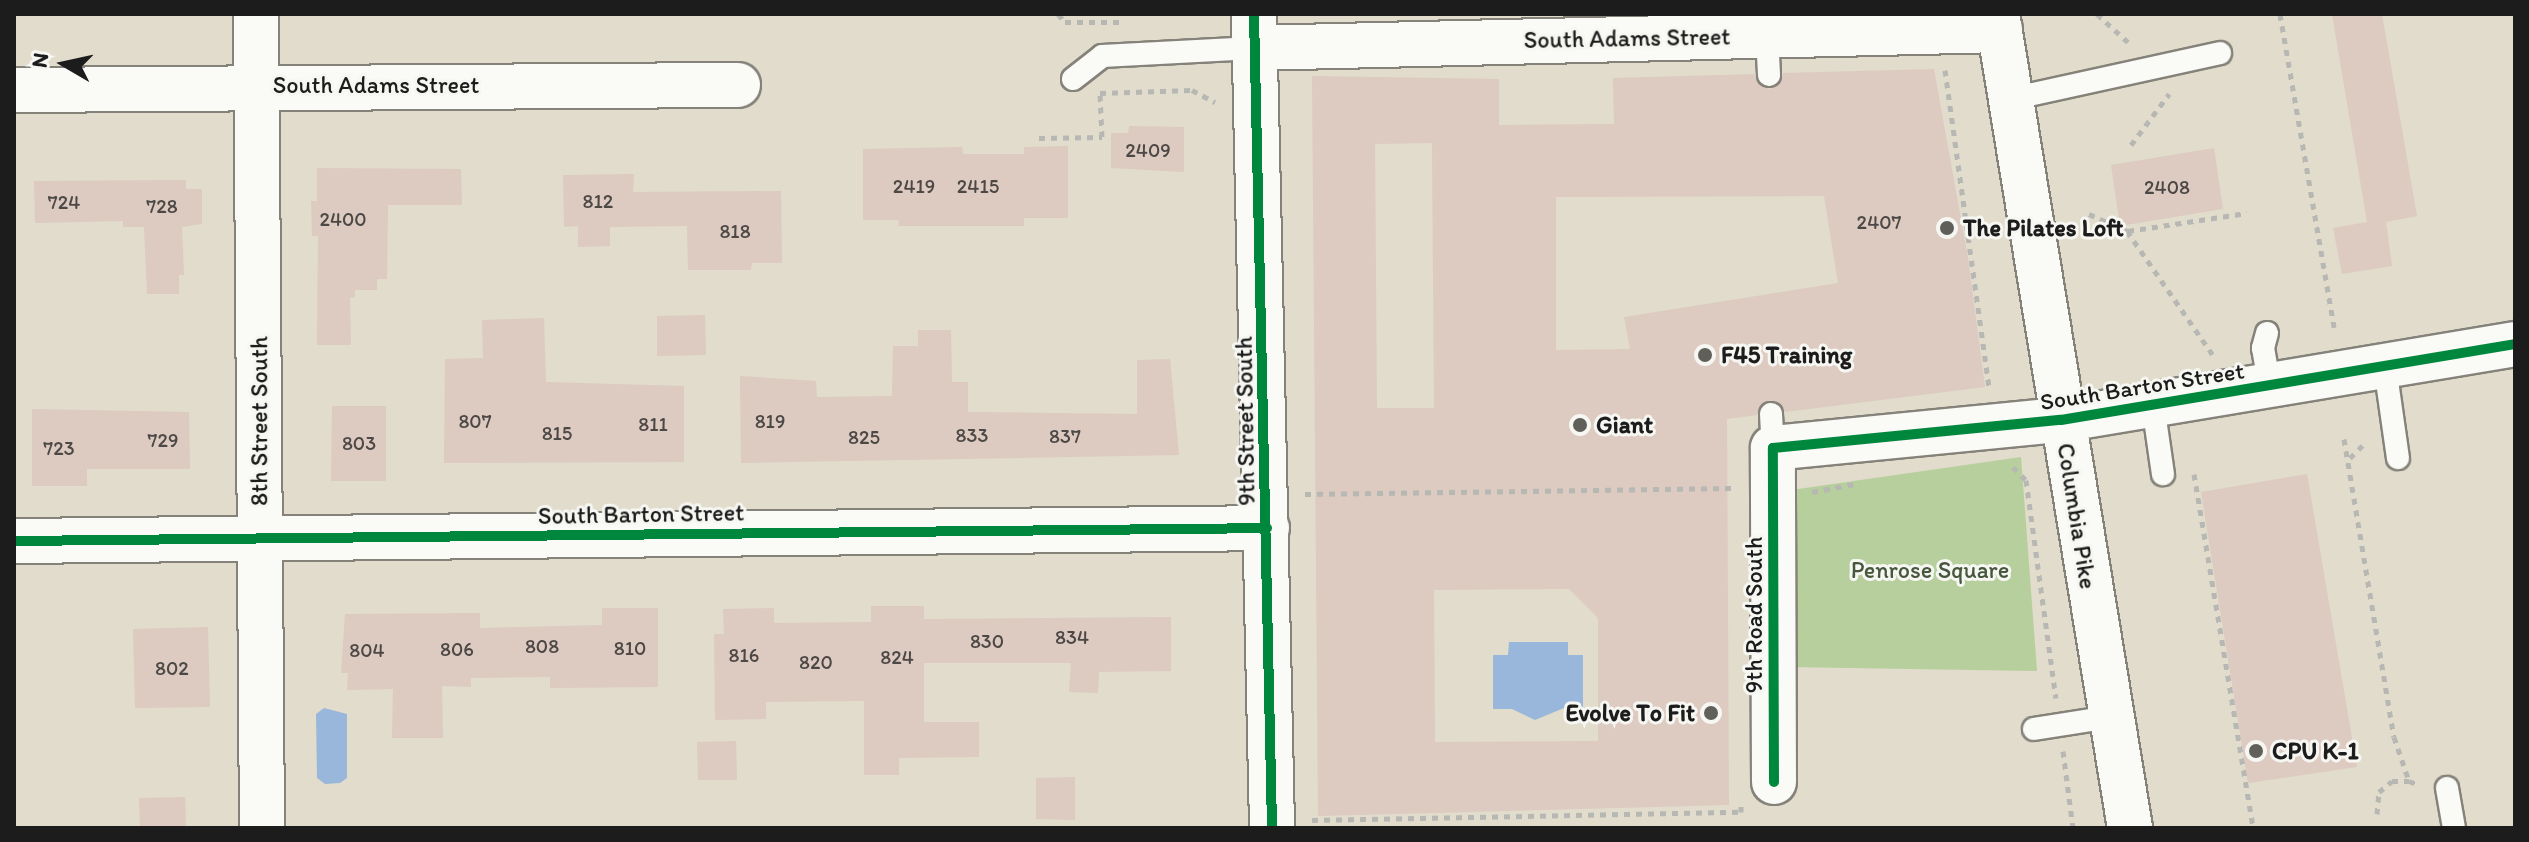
<!DOCTYPE html>
<style>
body{margin:0}
#map{position:relative;width:2529px;height:842px;overflow:hidden;background:#e1dccb;font-family:Itim,sans-serif}
div>[style]{position:absolute}
.green>*{inset:0;background:#b6cf9c}
.water>*{inset:0;background:#98b7da}
.building>*{inset:0;background:#ddcac0}
.path>*{height:5px;margin-top:-2.5px;transform-origin:0;background:repeating-linear-gradient(90deg,#b7b7b3 0 6px,transparent 0 12px)}
.roads{filter:drop-shadow(2px 0 #85827a) drop-shadow(-2px 0 #85827a) drop-shadow(0 2px #85827a) drop-shadow(0 -2px #85827a)}
.service>*{height:22px;margin:-11px;padding:0 11px;transform-origin:11px;border-radius:11px;background:#fafaf7}
.minor>*{height:44px;margin:-22px;padding:0 22px;transform-origin:22px;border-radius:22px;background:#fafaf7}
.primary>*{height:44px;margin:-22px;padding:0 22px;transform-origin:22px;border-radius:22px;background:#fafaf7}
.cycleway>*{height:10px;margin:-5px;padding:0 5px;transform-origin:5px;border-radius:5px;background:#00873e}
.dots>*{width:22px;height:22px;translate:-50% -50%;box-sizing:border-box;border:4px solid #f6f6f2;border-radius:50%}
span{translate:-50% -50%;white-space:nowrap;text-align:center;line-height:1.15;-webkit-text-stroke:6px #f6f6f2;paint-order:stroke}
.number-label{font-size:20px;color:#4c4845}
.number-label span{-webkit-text-stroke-width:0}
.street-label{font-size:24px;color:#1c1c1c}
.poi-label{font-size:24px;color:#1c1c1c;font-weight:700}
.left{translate:0 -50%;text-align:left}
.right{translate:-100% -50%;text-align:right}
.park-label{font-size:24px;color:#46573b}
.frame{position:absolute;inset:0;border:16px solid #1c1c1c;pointer-events:none}
.north{position:absolute;left:24px;top:24px;width:80px;height:80px;-webkit-text-stroke:6px #f6f6f2;paint-order:stroke;rotate:279deg;font-size:22px;font-weight:700;line-height:32px;text-align:center;color:#1c1c1c}
.north::after{content:'';display:block;margin:auto;width:28px;height:36px;background:#1c1c1c;clip-path:polygon(50% 0,100% 100%,50% 72%,0 100%)}
</style>
<div id="map">
<div class="green">
<i style="clip-path:polygon(2021px 457px,2037px 671px,1788px 667px,1791px 490px)"></i>
</div>
<div class="water">
<i style="clip-path:polygon(1509px 642px,1568px 642px,1568px 655px,1583px 655px,1583px 708px,1564px 708px,1535px 720px,1512px 709px,1493px 709px,1493px 655px,1508px 655px)"></i>
<i style="clip-path:polygon(324px 708px,347px 714px,347px 778px,340px 783px,325px 784px,317px 778px,316px 714px)"></i>
</div>
<div class="building">
<i style="clip-path:polygon(2332px 14px,2382px 14px,2417px 216px,2386px 222px,2392px 266px,2342px 274px,2333px 228px,2367px 222px)"></i>
<i style="clip-path:polygon(evenodd,1934px 69px,1968px 258px,1985px 387px,1785px 412px,1769px 400px,1757px 415px,1727px 419px,1729px 805px,1318px 816px,1312px 76px,1499px 79px,1499px 125px,1614px 124px,1613px 78px,1755px 74px,1758px 83px,1769px 89px,1781px 82px,1783px 73px,1934px 69px,1432px 143px,1434px 408px,1377px 408px,1375px 144px,1432px 143px,1934px 69px,1824px 196px,1838px 283px,1624px 317px,1630px 349px,1556px 350px,1556px 197px,1824px 196px,1934px 69px,1569px 589px,1598px 618px,1598px 741px,1435px 742px,1434px 590px,1569px 589px)"></i>
<i style="clip-path:polygon(1129px 126px,1184px 127px,1184px 172px,1111px 168px,1111px 133px,1128px 133px)"></i>
<i style="clip-path:polygon(1068px 146px,1068px 218px,1024px 218px,1024px 226px,898px 226px,899px 220px,863px 220px,863px 149px,962px 147px,963px 154px,1024px 154px,1024px 147px)"></i>
<i style="clip-path:polygon(2214px 148px,2223px 209px,2120px 226px,2111px 165px)"></i>
<i style="clip-path:polygon(317px 168px,461px 169px,462px 205px,388px 205px,387px 279px,377px 279px,377px 290px,355px 290px,355px 297px,350px 298px,351px 345px,317px 345px,318px 236px,312px 236px,311px 201px,317px 201px)"></i>
<i style="clip-path:polygon(634px 174px,633px 192px,781px 191px,782px 263px,752px 263px,751px 270px,688px 270px,687px 226px,610px 227px,610px 246px,578px 247px,578px 226px,564px 227px,563px 175px)"></i>
<i style="clip-path:polygon(186px 180px,186px 189px,202px 189px,202px 224px,182px 227px,184px 275px,179px 275px,179px 294px,147px 294px,144px 227px,123px 227px,123px 221px,35px 223px,34px 181px)"></i>
<i style="clip-path:polygon(705px 315px,706px 355px,657px 356px,657px 316px)"></i>
<i style="clip-path:polygon(544px 318px,546px 382px,684px 386px,684px 462px,444px 463px,445px 359px,483px 358px,482px 320px)"></i>
<i style="clip-path:polygon(918px 330px,951px 330px,952px 382px,968px 382px,968px 412px,1137px 414px,1137px 360px,1170px 359px,1179px 455px,741px 463px,740px 376px,816px 381px,817px 397px,892px 396px,893px 346px,918px 346px)"></i>
<i style="clip-path:polygon(332px 406px,386px 406px,386px 481px,331px 481px)"></i>
<i style="clip-path:polygon(32px 409px,189px 412px,190px 469px,87px 469px,87px 486px,32px 486px)"></i>
<i style="clip-path:polygon(2307px 474px,2357px 767px,2248px 783px,2201px 492px)"></i>
<i style="clip-path:polygon(871px 606px,924px 606px,924px 619px,1171px 617px,1171px 671px,1099px 672px,1098px 693px,1069px 692px,1071px 663px,924px 663px,924px 722px,979px 722px,979px 757px,899px 758px,899px 775px,864px 775px,864px 701px,766px 702px,766px 719px,715px 720px,714px 634px,724px 634px,723px 609px,774px 608px,774px 623px,871px 622px)"></i>
<i style="clip-path:polygon(602px 608px,658px 608px,658px 687px,550px 688px,550px 677px,471px 678px,471px 687px,442px 686px,443px 738px,392px 738px,393px 689px,347px 690px,348px 673px,341px 673px,345px 614px,480px 613px,480px 628px,602px 625px)"></i>
<i style="clip-path:polygon(208px 627px,210px 707px,135px 708px,133px 629px)"></i>
<i style="clip-path:polygon(736px 741px,737px 780px,698px 780px,697px 742px)"></i>
<i style="clip-path:polygon(1075px 777px,1075px 820px,1036px 819px,1036px 778px)"></i>
<i style="clip-path:polygon(185px 797px,186px 828px,140px 828px,139px 798px)"></i>
</div>
<div class="path">
<i style="left:1058px;top:14px;width:11px;rotate:49deg"></i>
<i style="left:1065px;top:22px;width:57px"></i>
<i style="left:2097px;top:14px;width:43px;rotate:42.2deg"></i>
<i style="left:2280px;top:14px;width:318px;rotate:80.2deg"></i>
<i style="left:1945px;top:70px;width:322px;rotate:82.1deg"></i>
<i style="left:1039px;top:138px;width:63px;rotate:-0.9deg"></i>
<i style="left:1102px;top:137px;width:44px;rotate:-92.6deg"></i>
<i style="left:1100px;top:93px;width:92px;rotate:-1.9deg"></i>
<i style="left:1192px;top:90px;width:26px;rotate:28deg"></i>
<i style="left:2131px;top:145px;width:64px;rotate:-53.3deg"></i>
<i style="left:2089px;top:214px;width:42px;rotate:24.1deg"></i>
<i style="left:2127px;top:231px;width:151px;rotate:55.3deg"></i>
<i style="left:2128px;top:231px;width:120px;rotate:-8.6deg"></i>
<i style="left:2344px;top:439px;width:302px;rotate:80.5deg"></i>
<i style="left:2394px;top:737px;width:46px;rotate:71.2deg"></i>
<i style="left:2409px;top:781px;width:9px;rotate:21deg"></i>
<i style="left:2350px;top:458px;width:23px;rotate:-45deg"></i>
<i style="left:2013px;top:467px;width:18px;rotate:45deg"></i>
<i style="left:2026px;top:480px;width:220px;rotate:82.2deg"></i>
<i style="left:2194px;top:474px;width:359px;rotate:80.5deg"></i>
<i style="left:1812px;top:492px;width:43px;rotate:-10.8deg"></i>
<i style="left:1305px;top:494px;width:427px;rotate:-0.8deg"></i>
<i style="left:2063px;top:751px;width:78px;rotate:82.6deg"></i>
<i style="left:2377px;top:814px;width:22px;rotate:-85deg"></i>
<i style="left:2379px;top:792px;width:17px;rotate:-40deg"></i>
<i style="left:2392px;top:781px;width:17px"></i>
<i style="left:1312px;top:820px;width:429px;rotate:-1.1deg"></i>
<i style="left:1741px;top:812px;width:6px;rotate:-90deg"></i>
</div>
<div class="roads">
<div class="service">
<i style="left:1767px;top:35px;width:40px;rotate:87.1deg"></i>
<i style="left:1073px;top:79px;width:37px;rotate:-38deg"></i>
<i style="left:1102px;top:56px;width:152px;rotate:-3deg"></i>
<i style="left:2011px;top:99px;width:214px;rotate:-12.4deg"></i>
<i style="left:2267px;top:333px;width:16px;rotate:105deg"></i>
<i style="left:2263px;top:348px;width:39px;rotate:80deg"></i>
<i style="left:2385px;top:367px;width:92px;rotate:81.9deg"></i>
<i style="left:2153px;top:405px;width:70px;rotate:81.8deg"></i>
<i style="left:1771px;top:414px;width:34px;rotate:87deg"></i>
<i style="left:2034px;top:729px;width:78px;rotate:-8.9deg"></i>
<i style="left:2447px;top:788px;width:41px;rotate:80.1deg"></i>
</div>
<div class="minor">
<i style="left:256px;top:14px;width:814px;rotate:89.58deg"></i>
<i style="left:1254px;top:14px;width:814px;rotate:88.73deg"></i>
<i style="left:1254px;top:48px;width:746px;rotate:-1.38deg"></i>
<i style="left:14px;top:90px;width:724px;rotate:-0.4deg"></i>
<i style="left:14px;top:541px;width:1253px;rotate:-0.59deg"></i>
<i style="left:1774px;top:782px;width:334px;rotate:-90.2deg"></i>
<i style="left:1773px;top:448px;width:289px;rotate:-5.6deg"></i>
<i style="left:2061px;top:420px;width:460px;rotate:-9.5deg"></i>
</div>
<div class="primary">
<i style="left:1997px;top:14px;width:825px;rotate:80.72deg"></i>
</div>
</div>
<div class="cycleway">
<i style="left:1254px;top:14px;width:814px;rotate:88.73deg"></i>
<i style="left:14px;top:541px;width:1253px;rotate:-0.59deg"></i>
<i style="left:1774px;top:782px;width:334px;rotate:-90.2deg"></i>
<i style="left:1773px;top:448px;width:289px;rotate:-5.6deg"></i>
<i style="left:2061px;top:420px;width:460px;rotate:-9.5deg"></i>
</div>
<div class="dots">
<i style="left:1947px;top:228px;background:#615f59"></i>
<i style="left:1705px;top:355px;background:#615f59"></i>
<i style="left:1580px;top:425px;background:#615f59"></i>
<i style="left:1711px;top:713px;background:#615f59"></i>
<i style="left:2256px;top:751px;background:#615f59"></i>
</div>
<div class="number-label">
<span style="left:1148px;top:150px">2409</span>
<span style="left:914px;top:186px">2419</span>
<span style="left:978px;top:186px">2415</span>
<span style="left:2167px;top:187px">2408</span>
<span style="left:598px;top:201px">812</span>
<span style="left:64px;top:202px">724</span>
<span style="left:162px;top:206px">728</span>
<span style="left:343px;top:219px">2400</span>
<span style="left:1879px;top:222px">2407</span>
<span style="left:735px;top:231px">818</span>
<span style="left:475px;top:421px">807</span>
<span style="left:770px;top:421px">819</span>
<span style="left:653px;top:424px">811</span>
<span style="left:557px;top:433px">815</span>
<span style="left:972px;top:435px">833</span>
<span style="left:1065px;top:436px">837</span>
<span style="left:864px;top:437px">825</span>
<span style="left:163px;top:440px">729</span>
<span style="left:359px;top:443px">803</span>
<span style="left:59px;top:448px">723</span>
<span style="left:1072px;top:637px">834</span>
<span style="left:987px;top:641px">830</span>
<span style="left:542px;top:646px">808</span>
<span style="left:630px;top:648px">810</span>
<span style="left:457px;top:649px">806</span>
<span style="left:367px;top:650px">804</span>
<span style="left:744px;top:655px">816</span>
<span style="left:897px;top:657px">824</span>
<span style="left:816px;top:662px">820</span>
<span style="left:172px;top:668px">802</span>
</div>
<div class="street-label">
<span style="left:1627px;top:38px;rotate:-1deg">South Adams Street</span>
<span style="left:376px;top:85px">South Adams Street</span>
<span style="left:2142px;top:386px;rotate:-9deg">South Barton Street</span>
<span style="left:259px;top:421px;rotate:-90deg">8th Street South</span>
<span style="left:1245px;top:421px;rotate:-91deg">9th Street South</span>
<span style="left:641px;top:514px;rotate:-1deg">South Barton Street</span>
<span style="left:2077px;top:516px;rotate:81deg">Columbia Pike</span>
<span style="left:1754px;top:615px;rotate:-90deg">9th Road South</span>
</div>
<div class="poi-label">
<span class="left" style="left:1963px;top:228px">The Pilates Loft</span>
<span class="left" style="left:1721px;top:355px">F45 Training</span>
<span class="left" style="left:1596px;top:425px">Giant</span>
<span class="right" style="left:1695px;top:713px">Evolve To Fit</span>
<span class="left" style="left:2272px;top:751px">CPU K-1</span>
</div>
<div class="park-label">
<span style="left:1930px;top:570px">Penrose Square</span>
</div>
<div class="frame"></div>
<div class="north">N</div>
</div>
